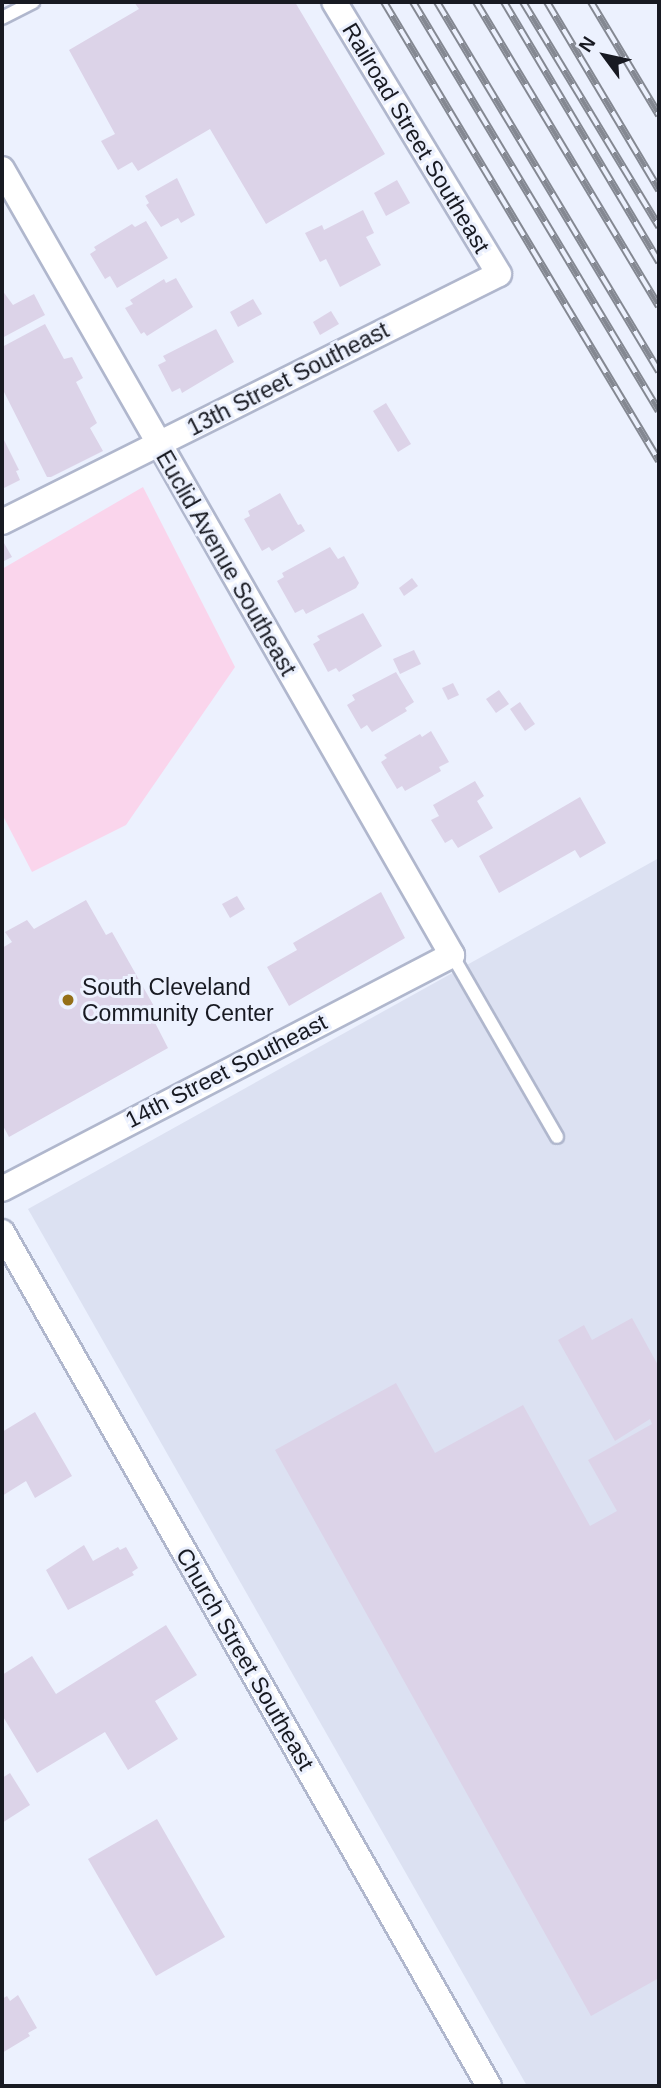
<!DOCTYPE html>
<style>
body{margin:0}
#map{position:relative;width:661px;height:2088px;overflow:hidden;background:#ecf1fe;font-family:Arial,sans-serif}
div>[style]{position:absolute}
.built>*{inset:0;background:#dce1f2}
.green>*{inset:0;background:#fad5ec}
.building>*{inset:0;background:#dcd3e8}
.roads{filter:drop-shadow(2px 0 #b0b7cd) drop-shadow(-2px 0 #b0b7cd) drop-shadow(0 2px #b0b7cd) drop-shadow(0 -2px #b0b7cd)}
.lane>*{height:12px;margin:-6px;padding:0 6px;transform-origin:6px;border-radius:6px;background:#fff}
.street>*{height:24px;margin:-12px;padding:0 12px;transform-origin:12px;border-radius:12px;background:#fff}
.rail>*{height:8px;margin-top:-4px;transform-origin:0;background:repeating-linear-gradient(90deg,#ecf1fe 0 16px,#848892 0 32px);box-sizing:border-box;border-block:2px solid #848892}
.dots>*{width:19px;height:19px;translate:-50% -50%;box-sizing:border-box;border:4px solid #ecf1fe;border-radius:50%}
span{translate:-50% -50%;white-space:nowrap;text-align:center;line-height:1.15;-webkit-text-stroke:6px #ecf1fe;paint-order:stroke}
.street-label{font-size:23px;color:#181a22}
.poi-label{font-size:23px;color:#181a22}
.left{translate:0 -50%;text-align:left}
.frame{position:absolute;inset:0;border:4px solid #181a22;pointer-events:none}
.north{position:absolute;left:570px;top:21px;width:70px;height:70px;-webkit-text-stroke:5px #ecf1fe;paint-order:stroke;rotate:303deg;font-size:19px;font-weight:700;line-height:28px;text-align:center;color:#181a22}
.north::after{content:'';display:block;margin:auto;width:24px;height:32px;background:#181a22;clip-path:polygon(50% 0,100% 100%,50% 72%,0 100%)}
</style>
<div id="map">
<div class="built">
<i style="clip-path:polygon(659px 858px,659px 2086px,527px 2086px,28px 1209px)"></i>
</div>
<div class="green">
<i style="clip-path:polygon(143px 487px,235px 667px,126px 825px,32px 872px,2px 814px,2px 569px)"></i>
</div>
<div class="building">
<i style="clip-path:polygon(134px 2px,295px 2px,385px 154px,266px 224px,210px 129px,138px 171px,132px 162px,118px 170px,101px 141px,115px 134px,69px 50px,139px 9px)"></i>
<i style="clip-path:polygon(177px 178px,195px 215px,181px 223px,178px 218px,161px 227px,146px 205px,149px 203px,145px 196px)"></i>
<i style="clip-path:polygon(397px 180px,410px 203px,386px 216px,374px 193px)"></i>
<i style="clip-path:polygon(363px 210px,374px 233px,366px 237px,381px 265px,340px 287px,326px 259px,320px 262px,305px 233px,322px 225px,324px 230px)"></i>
<i style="clip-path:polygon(146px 221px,168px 258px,117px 288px,110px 276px,105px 279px,90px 254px,96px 250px,94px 247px,132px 224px,135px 227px)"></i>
<i style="clip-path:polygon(176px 278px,193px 307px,147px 336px,144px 332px,141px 334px,125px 308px,133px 304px,130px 300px,164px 279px,166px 283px)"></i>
<i style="clip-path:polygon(2px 290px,13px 305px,34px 294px,45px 315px,2px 338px)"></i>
<i style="clip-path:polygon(253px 299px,262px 314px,238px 327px,230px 312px)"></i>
<i style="clip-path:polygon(331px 311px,339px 324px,320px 335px,313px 322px)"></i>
<i style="clip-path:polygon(45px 324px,64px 359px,72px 357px,83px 378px,76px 382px,97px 423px,90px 428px,103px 451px,51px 477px,47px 477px,2px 388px,2px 347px)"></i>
<i style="clip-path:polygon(216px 329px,234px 362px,182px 393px,180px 388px,172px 392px,158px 365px,166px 361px,163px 356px)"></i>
<i style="clip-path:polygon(386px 403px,411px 444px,398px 452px,373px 411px)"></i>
<i style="clip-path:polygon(2px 436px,19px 470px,16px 471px,20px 480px,2px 489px)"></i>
<i style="clip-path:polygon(280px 493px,298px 525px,301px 524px,305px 531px,272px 551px,269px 547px,262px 551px,244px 519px,250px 516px,248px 511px)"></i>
<i style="clip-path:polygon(4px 543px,12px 557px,2px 562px,2px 544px)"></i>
<i style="clip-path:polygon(330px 547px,338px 559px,344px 556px,359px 583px,356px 588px,306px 614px,303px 609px,295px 613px,277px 581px,284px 577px,282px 573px)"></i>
<i style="clip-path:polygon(412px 578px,418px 586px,404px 596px,399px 588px)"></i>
<i style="clip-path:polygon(363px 613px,382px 646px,339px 672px,336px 668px,328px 672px,313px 644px,320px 640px,317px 636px)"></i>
<i style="clip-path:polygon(414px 650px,421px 664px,400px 674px,393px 659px)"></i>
<i style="clip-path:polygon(396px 672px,414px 702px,405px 708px,407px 711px,372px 732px,367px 725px,361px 729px,347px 705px,355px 700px,352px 695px)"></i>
<i style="clip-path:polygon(453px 683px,459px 695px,448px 700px,442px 688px)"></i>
<i style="clip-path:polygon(499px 690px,509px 704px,496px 713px,486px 699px)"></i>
<i style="clip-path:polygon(520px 702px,535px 724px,525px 731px,510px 709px)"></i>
<i style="clip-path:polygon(431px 731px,449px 762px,439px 767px,441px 771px,405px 791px,402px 786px,397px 789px,381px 762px,387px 758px,384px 755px,420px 734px,422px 737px)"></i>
<i style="clip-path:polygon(475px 781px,484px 796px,477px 801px,493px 828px,458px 848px,452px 839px,445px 843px,431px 820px,439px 816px,433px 805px)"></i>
<i style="clip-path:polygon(580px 797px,606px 843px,580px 858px,575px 850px,499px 893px,479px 856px)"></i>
<i style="clip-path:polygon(381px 892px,405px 938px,289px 1006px,267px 967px,297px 950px,293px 943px)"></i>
<i style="clip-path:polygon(237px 896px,245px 909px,230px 918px,222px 904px)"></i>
<i style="clip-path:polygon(86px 900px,106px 935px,112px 932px,155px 1008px,149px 1011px,168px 1048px,9px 1137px,2px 1124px,2px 948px,12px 942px,5px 932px,27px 920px,34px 929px)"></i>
<i style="clip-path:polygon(632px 1318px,659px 1367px,659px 1978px,591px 2016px,275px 1450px,396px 1383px,435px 1453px,523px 1405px,590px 1526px,617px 1511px,588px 1460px,652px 1424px,650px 1419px,615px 1441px,558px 1340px,584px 1325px,592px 1340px)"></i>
<i style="clip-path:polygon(35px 1412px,72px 1476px,35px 1498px,26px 1481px,2px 1496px,2px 1432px)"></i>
<i style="clip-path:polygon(84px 1545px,93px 1561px,118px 1547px,120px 1550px,126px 1547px,138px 1568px,132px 1572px,134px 1575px,68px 1610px,46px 1570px)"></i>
<i style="clip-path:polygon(166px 1625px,197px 1675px,155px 1701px,178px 1739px,128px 1770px,105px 1732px,37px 1773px,2px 1715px,2px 1675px,32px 1656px,56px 1694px)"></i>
<i style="clip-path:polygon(10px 1773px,30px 1805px,2px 1823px,2px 1778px)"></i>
<i style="clip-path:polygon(157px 1819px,225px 1937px,156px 1976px,88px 1859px)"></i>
<i style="clip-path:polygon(18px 1995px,37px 2028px,28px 2033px,30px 2036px,2px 2053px,2px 1999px,7px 1996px,10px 2001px)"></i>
</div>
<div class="roads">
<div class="lane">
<i style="left:2px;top:18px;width:35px;rotate:-27deg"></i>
<i style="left:452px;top:955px;width:210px;rotate:60deg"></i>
</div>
<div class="street">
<i style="left:2px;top:169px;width:906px;rotate:60.21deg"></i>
<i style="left:452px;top:955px;width:507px;rotate:152.53deg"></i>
<i style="left:2px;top:522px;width:555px;rotate:-26.52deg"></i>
<i style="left:499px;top:274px;width:318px;rotate:-121.2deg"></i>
<i style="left:2px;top:1232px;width:983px;rotate:60.31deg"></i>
</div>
</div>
<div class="rail">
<i style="left:384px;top:2px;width:535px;rotate:59.07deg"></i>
<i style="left:413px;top:2px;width:477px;rotate:59deg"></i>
<i style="left:437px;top:2px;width:431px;rotate:59deg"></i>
<i style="left:476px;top:2px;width:355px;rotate:59deg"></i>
<i style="left:504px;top:2px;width:303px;rotate:59.2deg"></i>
<i style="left:523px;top:2px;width:263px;rotate:58.8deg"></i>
<i style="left:547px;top:2px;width:219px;rotate:59.2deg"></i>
<i style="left:591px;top:2px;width:132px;rotate:59deg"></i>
</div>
<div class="dots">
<i style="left:68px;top:1000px;background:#946f18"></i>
</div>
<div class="street-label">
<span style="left:416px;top:138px;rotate:59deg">Railroad Street Southeast</span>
<span style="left:288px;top:379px;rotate:-27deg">13th Street Southeast</span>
<span style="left:226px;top:563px;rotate:60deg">Euclid Avenue Southeast</span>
<span style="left:226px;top:1071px;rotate:-27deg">14th Street Southeast</span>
<span style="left:245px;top:1659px;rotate:60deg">Church Street Southeast</span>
</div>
<div class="poi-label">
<span class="left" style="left:82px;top:1000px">South Cleveland<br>Community Center</span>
</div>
<div class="frame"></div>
<div class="north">N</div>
</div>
